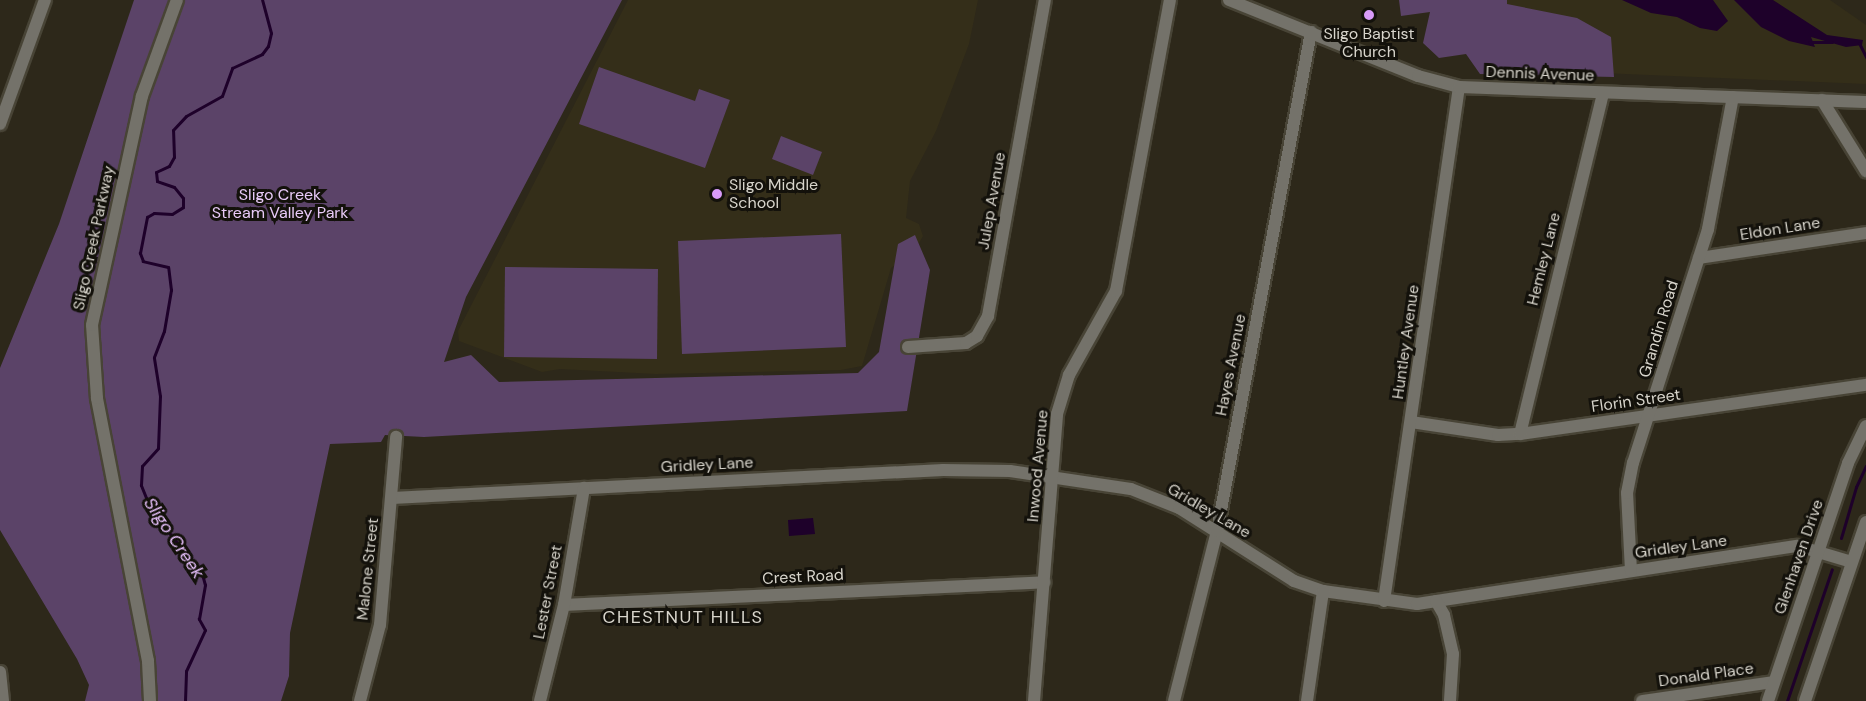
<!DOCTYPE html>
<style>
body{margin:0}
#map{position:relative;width:1866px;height:701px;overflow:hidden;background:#2d281a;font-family:"DM Sans",sans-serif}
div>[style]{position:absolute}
.built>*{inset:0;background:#342e19}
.green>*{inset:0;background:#5b4368}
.water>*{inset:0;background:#1e012a}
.stream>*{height:3px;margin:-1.5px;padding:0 1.5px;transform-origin:1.5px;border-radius:1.5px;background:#1e012a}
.roads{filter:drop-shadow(2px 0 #484436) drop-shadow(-2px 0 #484436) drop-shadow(0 2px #484436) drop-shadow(0 -2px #484436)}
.minor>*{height:12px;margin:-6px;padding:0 6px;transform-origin:6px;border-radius:6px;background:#74726a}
.tertiary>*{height:12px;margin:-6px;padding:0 6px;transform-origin:6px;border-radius:6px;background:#74726a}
.dots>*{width:16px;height:16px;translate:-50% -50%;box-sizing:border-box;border:3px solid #13110b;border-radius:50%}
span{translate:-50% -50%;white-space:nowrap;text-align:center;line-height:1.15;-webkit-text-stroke:6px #13110b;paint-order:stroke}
.poi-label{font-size:16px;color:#d8d5cc}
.left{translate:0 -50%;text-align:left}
.street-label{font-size:16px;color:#d8d5cc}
.park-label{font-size:16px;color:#e8caf8}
.water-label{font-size:18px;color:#e8c1fd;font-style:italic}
.neighbourhood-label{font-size:18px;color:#d8d5cc;letter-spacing:1.5px}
</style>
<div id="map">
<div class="built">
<i style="clip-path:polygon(628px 0,978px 0,969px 44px,936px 131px,910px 181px,906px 218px,919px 224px,923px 236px,914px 252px,891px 268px,862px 366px,841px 370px,656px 374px,560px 369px,542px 372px,459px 341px,458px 331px)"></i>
<i style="clip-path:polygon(1494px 0,1830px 0,1866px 25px,1866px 84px,1485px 68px)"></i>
</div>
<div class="green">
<i style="clip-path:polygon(134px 0,622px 0,466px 297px,444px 362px,471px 355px,499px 382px,858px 373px,879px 352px,898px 244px,915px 235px,930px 270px,907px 411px,424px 437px,385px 435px,381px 442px,330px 444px,290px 633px,289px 676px,281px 701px,85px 701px,89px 685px,77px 659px,0 530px,0 368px,59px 224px)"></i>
<i style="clip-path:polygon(1399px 0,1507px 0,1507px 4px,1577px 18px,1611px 37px,1614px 77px,1480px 74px,1466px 54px,1439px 58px,1423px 43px,1430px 12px,1401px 16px)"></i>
<i style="clip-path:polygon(599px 67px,695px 101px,699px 89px,730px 100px,705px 168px,579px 124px)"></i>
<i style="clip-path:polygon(781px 136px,822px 152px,813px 175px,772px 159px)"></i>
<i style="clip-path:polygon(841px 234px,846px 347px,682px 354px,678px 241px)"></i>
<i style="clip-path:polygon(505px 267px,658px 269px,657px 359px,504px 357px)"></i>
</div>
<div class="water">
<i style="clip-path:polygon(1622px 0,1713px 0,1728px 21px,1717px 31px,1700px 28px,1677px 17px,1651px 13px)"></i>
<i style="clip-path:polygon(1734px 0,1773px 0,1827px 35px,1863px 40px,1862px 45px,1846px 47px,1811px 37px,1815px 47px,1789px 41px,1761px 27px)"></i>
<i style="clip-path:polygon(813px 518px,815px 534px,789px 536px,788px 520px)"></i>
</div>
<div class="stream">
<i style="left:1809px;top:42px;width:23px"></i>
<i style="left:1859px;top:43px;width:16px;rotate:63deg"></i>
<i style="left:1841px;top:538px;width:53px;rotate:-73.6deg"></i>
<i style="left:1856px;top:487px;width:23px;rotate:-65deg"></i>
<i style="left:185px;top:701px;width:30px;rotate:-88deg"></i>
<i style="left:186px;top:671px;width:45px;rotate:-65.1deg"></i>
<i style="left:205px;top:630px;width:13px;rotate:-119deg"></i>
<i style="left:199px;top:619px;width:35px;rotate:-80deg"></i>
<i style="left:205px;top:585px;width:11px;rotate:-105deg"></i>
<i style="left:202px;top:574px;width:82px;rotate:-128.6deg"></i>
<i style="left:151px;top:510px;width:27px;rotate:-112deg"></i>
<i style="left:141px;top:485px;width:19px;rotate:-87deg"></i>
<i style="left:142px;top:466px;width:24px;rotate:-48deg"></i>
<i style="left:158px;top:448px;width:52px;rotate:-87.8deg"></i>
<i style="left:160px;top:396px;width:39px;rotate:-99deg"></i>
<i style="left:154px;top:357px;width:28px;rotate:-69deg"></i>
<i style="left:164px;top:331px;width:42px;rotate:-80.3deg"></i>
<i style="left:171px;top:290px;width:23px;rotate:-97deg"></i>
<i style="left:168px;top:267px;width:26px;rotate:-167deg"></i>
<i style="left:143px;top:261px;width:9px;rotate:-111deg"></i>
<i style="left:140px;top:253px;width:37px;rotate:-79deg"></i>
<i style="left:147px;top:217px;width:8px;rotate:-30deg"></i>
<i style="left:154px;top:213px;width:18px;rotate:3deg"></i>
<i style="left:172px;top:214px;width:13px;rotate:-32deg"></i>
<i style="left:183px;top:207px;width:9px;rotate:-90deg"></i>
<i style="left:183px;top:198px;width:14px;rotate:-129deg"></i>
<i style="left:174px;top:187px;width:18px;rotate:-161deg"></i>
<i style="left:157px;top:181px;width:9px;rotate:-96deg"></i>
<i style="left:156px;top:172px;width:14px;rotate:-25deg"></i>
<i style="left:169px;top:166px;width:10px;rotate:-61deg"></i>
<i style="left:174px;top:157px;width:27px;rotate:-92deg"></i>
<i style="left:173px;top:130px;width:19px;rotate:-47deg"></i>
<i style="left:186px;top:116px;width:41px;rotate:-29.1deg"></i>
<i style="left:222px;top:96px;width:30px;rotate:-70deg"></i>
<i style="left:232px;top:68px;width:33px;rotate:-25deg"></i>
<i style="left:262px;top:54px;width:10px;rotate:-53deg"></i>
<i style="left:268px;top:46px;width:13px;rotate:-77deg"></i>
<i style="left:271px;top:33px;width:34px;rotate:-105deg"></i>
<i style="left:1787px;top:701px;width:139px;rotate:-71.2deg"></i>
</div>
<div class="roads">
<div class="minor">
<i style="left:1822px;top:100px;width:84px;rotate:58.2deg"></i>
<i style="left:0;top:124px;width:132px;rotate:-70.1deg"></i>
<i style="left:1699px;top:258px;width:169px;rotate:-8.5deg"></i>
<i style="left:908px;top:347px;width:58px;rotate:-3.9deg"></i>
<i style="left:966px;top:343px;width:13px;rotate:-32deg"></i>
<i style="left:977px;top:336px;width:23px;rotate:-61deg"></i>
<i style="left:988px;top:316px;width:321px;rotate:-79.8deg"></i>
<i style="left:1411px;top:422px;width:88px;rotate:8.5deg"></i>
<i style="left:1498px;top:435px;width:22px;rotate:-3deg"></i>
<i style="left:1520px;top:434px;width:349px;rotate:-8.1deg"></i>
<i style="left:1520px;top:434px;width:351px;rotate:-76.3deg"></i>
<i style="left:392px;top:498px;width:552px;rotate:-2.91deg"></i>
<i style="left:943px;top:470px;width:67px;rotate:0.9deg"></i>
<i style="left:1010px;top:471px;width:122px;rotate:8.5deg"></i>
<i style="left:1131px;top:489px;width:52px;rotate:21.6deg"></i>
<i style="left:1179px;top:508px;width:136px;rotate:32.4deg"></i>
<i style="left:1294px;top:581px;width:31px;rotate:19deg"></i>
<i style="left:1323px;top:591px;width:95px;rotate:7.9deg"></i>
<i style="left:1417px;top:604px;width:385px;rotate:-8.7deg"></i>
<i style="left:1798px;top:546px;width:56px;rotate:16.5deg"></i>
<i style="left:1631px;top:571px;width:78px;rotate:-92.9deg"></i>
<i style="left:1627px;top:493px;width:31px;rotate:-79deg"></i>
<i style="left:1633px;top:463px;width:246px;rotate:-72.2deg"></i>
<i style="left:1708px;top:229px;width:134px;rotate:-79.3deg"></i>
<i style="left:1384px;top:601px;width:519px;rotate:-81.7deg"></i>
<i style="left:1436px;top:601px;width:16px;rotate:60deg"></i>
<i style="left:1444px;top:615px;width:40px;rotate:77deg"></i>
<i style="left:1453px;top:654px;width:47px;rotate:93.7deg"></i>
<i style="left:564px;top:605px;width:481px;rotate:-2.7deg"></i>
<i style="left:0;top:672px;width:29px;rotate:84deg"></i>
<i style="left:360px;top:701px;width:79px;rotate:-75.3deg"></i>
<i style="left:380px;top:625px;width:189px;rotate:-85.1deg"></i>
<i style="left:540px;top:701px;width:99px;rotate:-76deg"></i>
<i style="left:564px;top:605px;width:119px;rotate:-80.3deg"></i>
<i style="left:1174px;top:701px;width:175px;rotate:-75.8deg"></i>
<i style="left:1217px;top:531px;width:508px;rotate:-79.33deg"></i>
<i style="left:1307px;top:701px;width:111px;rotate:-81.7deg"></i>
<i style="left:1642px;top:701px;width:133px;rotate:-8.2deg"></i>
<i style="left:1768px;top:701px;width:251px;rotate:-71.4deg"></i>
<i style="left:1848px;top:463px;width:41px;rotate:-64.1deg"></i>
<i style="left:1805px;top:701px;width:189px;rotate:-71.2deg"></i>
</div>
<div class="tertiary">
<i style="left:1229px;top:0;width:204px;rotate:21.9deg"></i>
<i style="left:1418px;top:76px;width:42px;rotate:15deg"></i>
<i style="left:1459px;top:87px;width:407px;rotate:2.1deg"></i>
<i style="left:150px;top:701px;width:40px;rotate:-92.9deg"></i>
<i style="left:148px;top:661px;width:268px;rotate:-101deg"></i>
<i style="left:97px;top:398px;width:73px;rotate:-93.9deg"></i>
<i style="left:92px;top:325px;width:234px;rotate:-77.7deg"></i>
<i style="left:142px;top:96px;width:102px;rotate:-70deg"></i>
<i style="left:1034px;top:701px;width:288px;rotate:-85.4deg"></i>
<i style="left:1057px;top:414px;width:41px;rotate:-72.9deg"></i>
<i style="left:1069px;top:375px;width:96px;rotate:-60.8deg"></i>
<i style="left:1116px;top:291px;width:296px;rotate:-79.5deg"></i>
</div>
</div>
<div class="dots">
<i style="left:1369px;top:15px;background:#d89af8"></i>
<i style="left:717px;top:194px;background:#d89af8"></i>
</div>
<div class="poi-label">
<span style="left:1369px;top:43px">Sligo Baptist<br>Church</span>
<span class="left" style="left:729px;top:194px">Sligo Middle<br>School</span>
</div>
<div class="street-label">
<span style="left:1540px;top:74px;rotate:2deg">Dennis Avenue</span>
<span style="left:992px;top:201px;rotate:-80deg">Julep Avenue</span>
<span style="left:1780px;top:229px;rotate:-9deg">Eldon Lane</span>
<span style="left:94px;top:238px;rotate:-78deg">Sligo Creek Parkway</span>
<span style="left:1544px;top:259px;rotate:-76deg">Hemley Lane</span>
<span style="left:1659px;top:329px;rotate:-73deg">Grandin Road</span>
<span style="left:1406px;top:342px;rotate:-82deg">Huntley Avenue</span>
<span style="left:1231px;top:365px;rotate:-79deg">Hayes Avenue</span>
<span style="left:1636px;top:401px;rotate:-8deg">Florin Street</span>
<span style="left:707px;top:465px;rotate:-3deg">Gridley Lane</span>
<span style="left:1038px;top:466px;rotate:-85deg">Inwood Avenue</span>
<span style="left:1209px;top:511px;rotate:30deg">Gridley Lane</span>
<span style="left:1681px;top:547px;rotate:-8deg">Gridley Lane</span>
<span style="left:1799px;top:557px;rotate:-71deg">Glenhaven Drive</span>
<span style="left:368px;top:569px;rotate:-84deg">Malone Street</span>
<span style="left:803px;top:577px;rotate:-3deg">Crest Road</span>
<span style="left:548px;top:592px;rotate:-79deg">Lester Street</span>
<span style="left:1706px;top:675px;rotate:-8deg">Donald Place</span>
</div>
<div class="park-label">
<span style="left:280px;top:204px">Sligo Creek<br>Stream Valley Park</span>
</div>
<div class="water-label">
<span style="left:174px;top:538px;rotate:56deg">Sligo Creek</span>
</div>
<div class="neighbourhood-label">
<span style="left:683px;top:617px">CHESTNUT HILLS</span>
</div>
</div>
